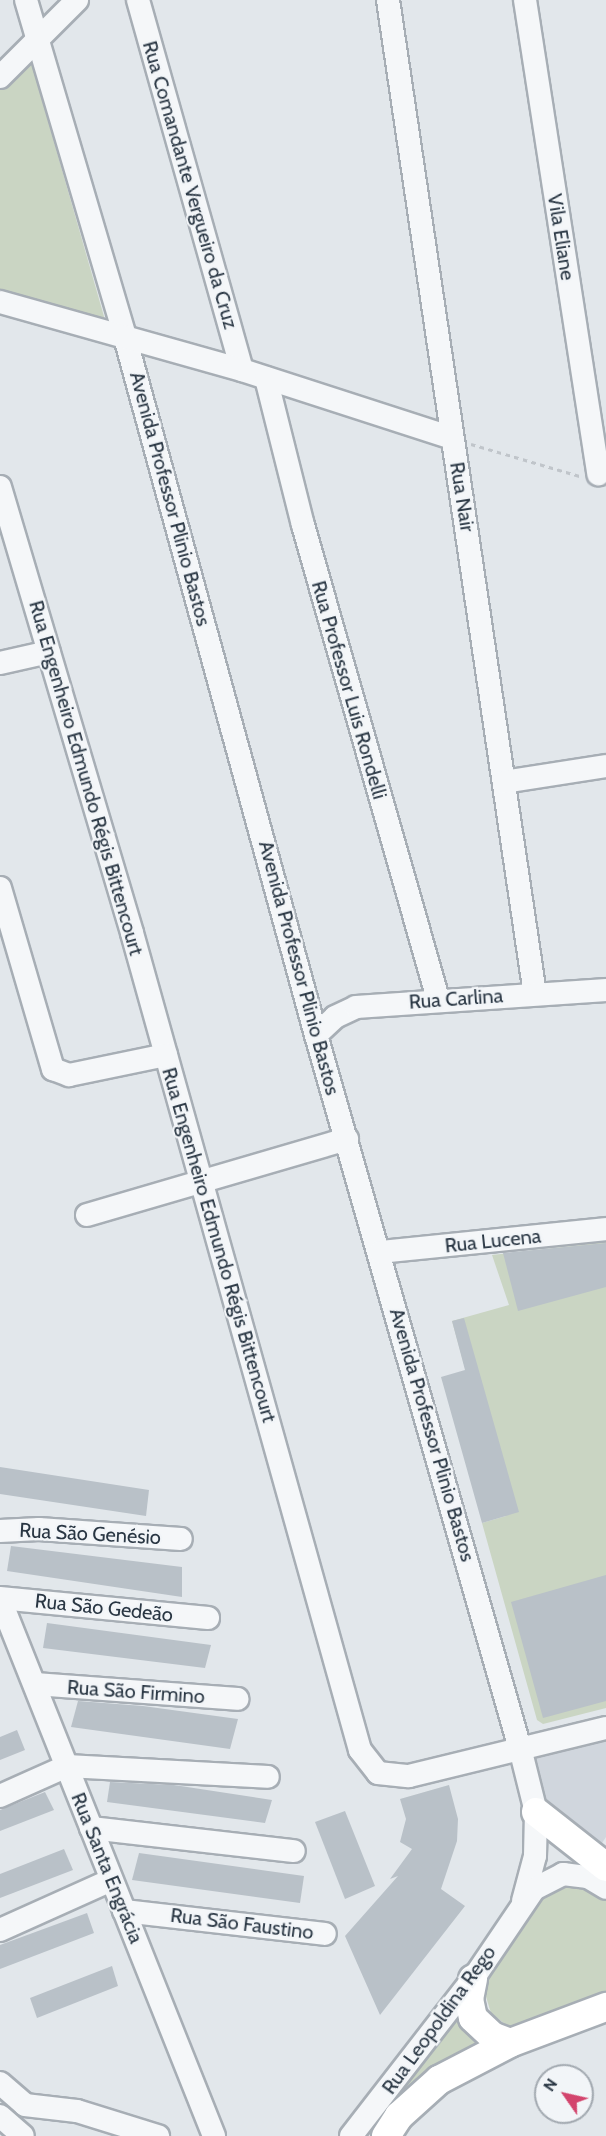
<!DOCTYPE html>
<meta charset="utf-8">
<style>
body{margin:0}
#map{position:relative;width:606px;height:2136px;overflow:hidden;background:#e2e7eb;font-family:Cabin,sans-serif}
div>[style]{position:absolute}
.built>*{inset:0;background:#d0d6dd}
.green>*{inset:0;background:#cad5c3}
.building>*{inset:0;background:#b9c1c8}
.path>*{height:3px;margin-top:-1.5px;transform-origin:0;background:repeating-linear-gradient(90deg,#c0c5ca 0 4.5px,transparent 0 9px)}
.roads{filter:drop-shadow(2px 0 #a7aeb5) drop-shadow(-2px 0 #a7aeb5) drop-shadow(0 2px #a7aeb5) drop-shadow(0 -2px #a7aeb5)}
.minor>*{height:22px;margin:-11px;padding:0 11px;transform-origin:11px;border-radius:11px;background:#f5f7f9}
.major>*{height:28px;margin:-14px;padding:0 14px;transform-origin:14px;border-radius:14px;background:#fff}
span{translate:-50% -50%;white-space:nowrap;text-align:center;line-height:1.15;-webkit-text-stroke:4.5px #f2f5f8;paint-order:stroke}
.street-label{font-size:20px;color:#293643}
.north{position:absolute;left:534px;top:2064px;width:60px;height:60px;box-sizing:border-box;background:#f2f5f8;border:2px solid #a2a9b0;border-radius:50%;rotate:304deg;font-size:16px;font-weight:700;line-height:24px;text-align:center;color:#293643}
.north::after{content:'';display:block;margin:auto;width:21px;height:27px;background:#d3446d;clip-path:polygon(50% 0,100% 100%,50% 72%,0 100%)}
</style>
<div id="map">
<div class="built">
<i style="clip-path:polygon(606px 1741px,606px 1837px,594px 1855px,569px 1836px,543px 1796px,535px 1758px)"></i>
</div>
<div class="green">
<i style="clip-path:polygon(28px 51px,105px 320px,0 289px,0 87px)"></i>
<i style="clip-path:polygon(606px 1242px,606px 1708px,543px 1724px,537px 1720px,482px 1523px,506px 1516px,452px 1321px,509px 1305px,492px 1255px)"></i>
<i style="clip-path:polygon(569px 1877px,606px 1892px,606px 1999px,515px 2032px,491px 2013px,483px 1987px,548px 1888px)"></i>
<i style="clip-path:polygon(457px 2015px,483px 2042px,397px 2099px)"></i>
</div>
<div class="building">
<i style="clip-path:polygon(606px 1243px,606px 1287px,518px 1311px,503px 1253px)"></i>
<i style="clip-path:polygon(464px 1318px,519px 1512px,482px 1523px,441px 1377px,465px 1370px,452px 1321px)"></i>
<i style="clip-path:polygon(0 1467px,149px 1490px,146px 1516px,0 1494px)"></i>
<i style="clip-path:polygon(11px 1546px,182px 1567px,182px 1597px,7px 1571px)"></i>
<i style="clip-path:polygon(606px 1575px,606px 1701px,543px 1718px,511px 1602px)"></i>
<i style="clip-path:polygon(47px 1623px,211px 1645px,205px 1668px,43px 1648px)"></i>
<i style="clip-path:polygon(78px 1701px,143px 1706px,238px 1719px,230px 1749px,71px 1727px)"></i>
<i style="clip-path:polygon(17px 1730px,25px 1750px,0 1760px,0 1737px)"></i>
<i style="clip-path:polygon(110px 1782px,174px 1785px,272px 1800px,265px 1823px,107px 1802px)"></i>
<i style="clip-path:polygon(449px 1785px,458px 1819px,457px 1841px,441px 1889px,465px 1906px,380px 2015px,345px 1936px,398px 1876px,390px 1879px,412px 1849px,400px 1842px,406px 1819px,400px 1799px)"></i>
<i style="clip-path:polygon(45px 1792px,54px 1810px,0 1831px,0 1810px)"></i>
<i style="clip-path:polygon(345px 1811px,375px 1886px,345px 1899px,315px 1822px)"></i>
<i style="clip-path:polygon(64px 1849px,73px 1870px,0 1898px,0 1874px)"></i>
<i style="clip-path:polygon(139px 1853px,304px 1876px,300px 1903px,132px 1880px)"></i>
<i style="clip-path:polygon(87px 1913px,94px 1933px,0 1969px,0 1945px)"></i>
<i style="clip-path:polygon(112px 1966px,118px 1986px,37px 2018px,30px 1998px)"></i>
</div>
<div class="path">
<i style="left:471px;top:444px;width:114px;rotate:16.4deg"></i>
</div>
<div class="roads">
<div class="minor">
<i style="left:26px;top:0;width:351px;rotate:73.6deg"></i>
<i style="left:125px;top:337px;width:724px;rotate:74.7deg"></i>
<i style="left:316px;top:1035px;width:746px;rotate:74.04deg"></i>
<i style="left:521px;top:1752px;width:62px;rotate:76deg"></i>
<i style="left:536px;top:1812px;width:44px;rotate:91.3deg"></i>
<i style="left:535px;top:1856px;width:47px;rotate:104.9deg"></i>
<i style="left:138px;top:0;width:384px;rotate:74.3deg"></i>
<i style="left:388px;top:0;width:1005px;rotate:81.59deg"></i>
<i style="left:525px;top:0;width:480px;rotate:81.2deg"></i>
<i style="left:0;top:77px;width:109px;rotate:-45deg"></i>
<i style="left:0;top:302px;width:251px;rotate:15.7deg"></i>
<i style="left:242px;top:370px;width:221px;rotate:17.9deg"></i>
<i style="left:266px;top:378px;width:152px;rotate:75.9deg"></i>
<i style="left:303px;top:525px;width:494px;rotate:74.1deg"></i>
<i style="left:0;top:487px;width:465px;rotate:73.5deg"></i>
<i style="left:132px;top:933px;width:848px;rotate:74.41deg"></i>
<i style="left:360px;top:1750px;width:29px;rotate:52deg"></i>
<i style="left:378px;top:1773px;width:31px;rotate:6deg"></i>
<i style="left:409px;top:1776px;width:203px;rotate:-13.7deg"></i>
<i style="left:0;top:663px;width:50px;rotate:-12.7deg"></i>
<i style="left:504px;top:782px;width:103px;rotate:-8.9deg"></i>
<i style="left:0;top:888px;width:189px;rotate:73.7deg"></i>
<i style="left:53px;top:1069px;width:17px;rotate:21deg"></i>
<i style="left:69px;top:1075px;width:99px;rotate:-11.7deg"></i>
<i style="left:316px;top:1035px;width:26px;rotate:-43deg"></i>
<i style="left:335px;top:1017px;width:23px;rotate:-25deg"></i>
<i style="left:356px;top:1007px;width:251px;rotate:-3.9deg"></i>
<i style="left:87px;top:1215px;width:271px;rotate:-16.3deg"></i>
<i style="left:380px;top:1252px;width:227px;rotate:-5.8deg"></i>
<i style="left:0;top:1531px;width:39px;rotate:-3deg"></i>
<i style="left:39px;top:1529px;width:142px;rotate:4deg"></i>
<i style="left:0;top:1598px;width:209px;rotate:5.5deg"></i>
<i style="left:0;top:1599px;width:578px;rotate:68.27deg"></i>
<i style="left:35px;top:1684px;width:203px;rotate:4.2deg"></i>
<i style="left:0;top:1796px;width:73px;rotate:-24.1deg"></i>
<i style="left:67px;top:1766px;width:201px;rotate:3.1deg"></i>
<i style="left:91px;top:1828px;width:204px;rotate:6.5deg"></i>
<i style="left:124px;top:1911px;width:202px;rotate:6.5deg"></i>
<i style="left:0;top:1930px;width:122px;rotate:-24.2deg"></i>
<i style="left:0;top:2083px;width:33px;rotate:41deg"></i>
<i style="left:25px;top:2105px;width:52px;rotate:6.6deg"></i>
<i style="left:77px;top:2111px;width:85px;rotate:17.2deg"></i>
<i style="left:0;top:2116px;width:30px;rotate:41deg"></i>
<i style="left:351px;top:2136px;width:199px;rotate:-52.2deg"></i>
<i style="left:473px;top:1979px;width:109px;rotate:-55.9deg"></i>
<i style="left:534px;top:1889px;width:33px;rotate:-27deg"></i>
<i style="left:563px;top:1874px;width:25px;rotate:7deg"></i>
<i style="left:588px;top:1877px;width:21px;rotate:31deg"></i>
</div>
<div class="major">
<i style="left:536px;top:1812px;width:89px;rotate:38.2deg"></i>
<i style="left:473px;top:1979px;width:20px;rotate:101deg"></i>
<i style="left:469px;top:1999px;width:19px;rotate:78deg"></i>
<i style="left:473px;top:2018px;width:26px;rotate:43deg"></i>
<i style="left:492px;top:2036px;width:19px;rotate:21deg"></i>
<i style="left:386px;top:2136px;width:24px;rotate:-57deg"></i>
<i style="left:399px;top:2116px;width:54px;rotate:-42deg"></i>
<i style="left:439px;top:2080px;width:80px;rotate:-27.5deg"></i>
<i style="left:510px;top:2043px;width:103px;rotate:-20.6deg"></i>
</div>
</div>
<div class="street-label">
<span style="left:190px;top:185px;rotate:74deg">Rua Comandante Vergueiro da Cruz</span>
<span style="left:561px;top:237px;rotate:81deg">Vila Eliane</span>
<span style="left:462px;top:497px;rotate:81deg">Rua Nair</span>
<span style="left:170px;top:499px;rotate:75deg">Avenida Professor Plinio Bastos</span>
<span style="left:349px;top:690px;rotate:74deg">Rua Professor Luis Rondelli</span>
<span style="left:86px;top:778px;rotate:74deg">Rua Engenheiro Edmundo Régis Bittencourt</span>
<span style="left:299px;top:968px;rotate:75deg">Avenida Professor Plinio Bastos</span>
<span style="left:456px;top:999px;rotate:-4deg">Rua Carlina</span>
<span style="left:493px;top:1241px;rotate:-6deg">Rua Lucena</span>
<span style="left:219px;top:1245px;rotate:74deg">Rua Engenheiro Edmundo Régis Bittencourt</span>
<span style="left:432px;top:1435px;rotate:74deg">Avenida Professor Plinio Bastos</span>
<span style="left:90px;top:1534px;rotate:3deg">Rua São Genésio</span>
<span style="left:104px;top:1608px;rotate:6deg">Rua São Gedeão</span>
<span style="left:136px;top:1692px;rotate:4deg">Rua São Firmino</span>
<span style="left:107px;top:1868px;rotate:68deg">Rua Santa Engrácia</span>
<span style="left:242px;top:1924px;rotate:7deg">Rua São Faustino</span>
<span style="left:439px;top:2020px;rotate:-54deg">Rua Leopoldina Rego</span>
</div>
<div class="north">N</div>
</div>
